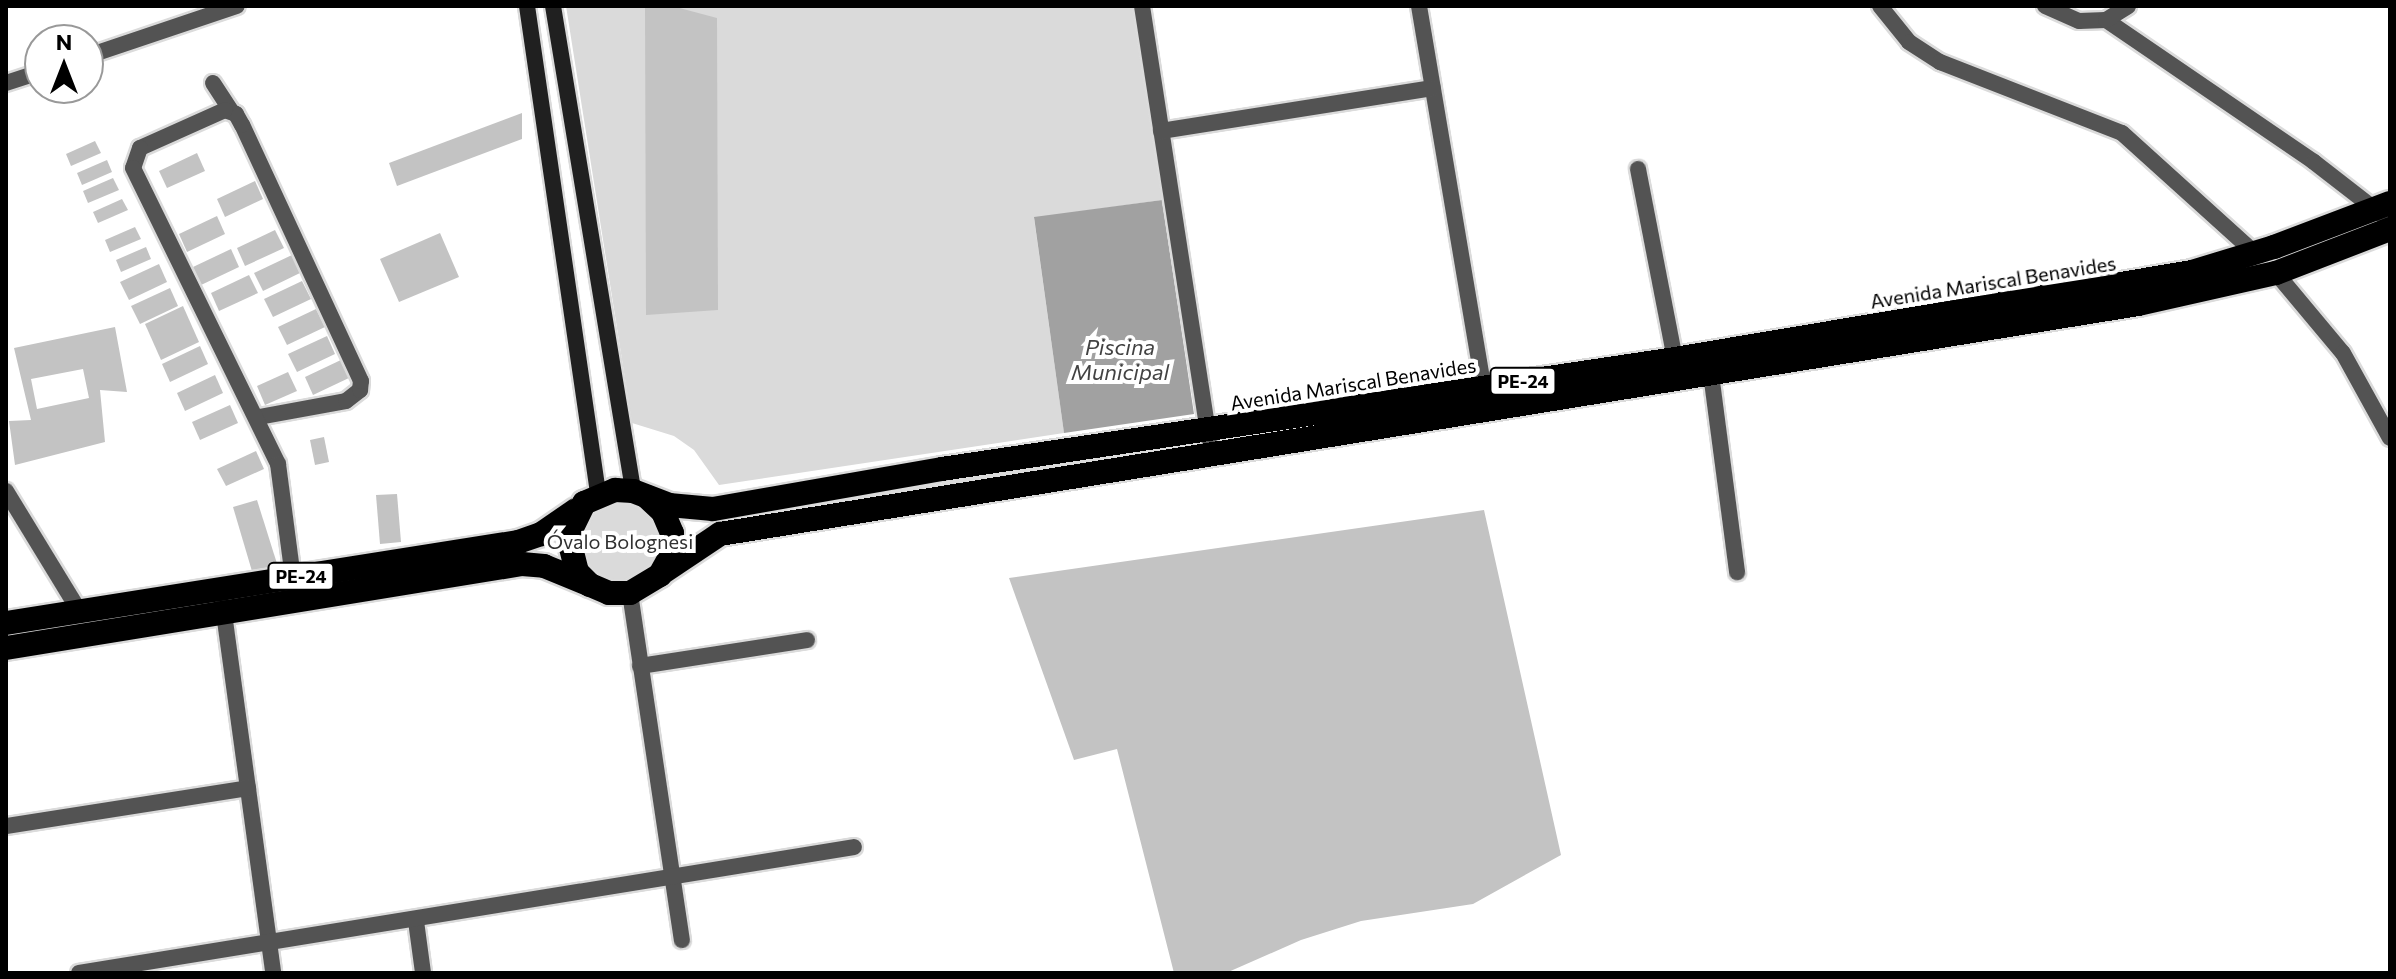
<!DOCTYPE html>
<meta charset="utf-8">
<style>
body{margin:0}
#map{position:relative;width:2396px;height:979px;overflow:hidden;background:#fff;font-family:Commissioner,sans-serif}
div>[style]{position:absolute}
.green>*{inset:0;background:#dadada}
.round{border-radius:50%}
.water>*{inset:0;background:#a1a1a1}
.building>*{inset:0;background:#c3c3c3}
.roads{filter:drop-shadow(2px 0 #dbdbdb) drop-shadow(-2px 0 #dbdbdb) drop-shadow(0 2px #dbdbdb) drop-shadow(0 -2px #dbdbdb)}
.street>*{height:16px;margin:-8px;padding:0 8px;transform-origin:8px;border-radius:8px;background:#535353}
.secondary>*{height:16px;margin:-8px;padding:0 8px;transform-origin:8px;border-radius:8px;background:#202020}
.highway>*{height:24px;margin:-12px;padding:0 12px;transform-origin:12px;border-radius:12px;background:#000}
span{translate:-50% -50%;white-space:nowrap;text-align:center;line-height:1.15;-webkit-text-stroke:8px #fff;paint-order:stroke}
.shield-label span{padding:2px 6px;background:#fff;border:2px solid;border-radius:6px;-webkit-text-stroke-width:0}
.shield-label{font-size:18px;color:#000;font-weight:700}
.street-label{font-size:20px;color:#000}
.park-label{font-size:20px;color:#313131}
.water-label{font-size:22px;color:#424242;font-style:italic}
.frame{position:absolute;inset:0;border:8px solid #000;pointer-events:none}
.north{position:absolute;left:24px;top:24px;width:80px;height:80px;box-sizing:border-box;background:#fff;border:2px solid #999;border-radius:50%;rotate:0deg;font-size:22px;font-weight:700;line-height:32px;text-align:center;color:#000}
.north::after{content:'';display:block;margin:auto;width:28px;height:36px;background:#000;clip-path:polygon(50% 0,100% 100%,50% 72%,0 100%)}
</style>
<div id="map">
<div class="green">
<i style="clip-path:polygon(566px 6px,1132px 6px,1162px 200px,1034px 218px,1064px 433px,719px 485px,694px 450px,674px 436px,632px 423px)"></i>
<i class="round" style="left:580px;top:501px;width:80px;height:80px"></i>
</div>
<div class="water">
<i style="clip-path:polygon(1162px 200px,1194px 414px,1064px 433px,1034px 217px)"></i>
</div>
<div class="building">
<i style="clip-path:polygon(645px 6px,672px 6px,717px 18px,718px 310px,646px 315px)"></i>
<i style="clip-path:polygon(522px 113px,522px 139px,397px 186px,389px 163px)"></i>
<i style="clip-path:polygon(95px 141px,101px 153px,71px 166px,66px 154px)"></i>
<i style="clip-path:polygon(197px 153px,205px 171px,167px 188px,159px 171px)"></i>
<i style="clip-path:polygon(107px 160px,112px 172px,82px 185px,77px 173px)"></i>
<i style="clip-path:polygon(113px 178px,119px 190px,88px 203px,83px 191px)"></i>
<i style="clip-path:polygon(255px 181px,263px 199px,225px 217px,217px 199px)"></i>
<i style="clip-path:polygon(122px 199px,128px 210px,98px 223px,93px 212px)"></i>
<i style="clip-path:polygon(217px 216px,225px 234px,187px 252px,179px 234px)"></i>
<i style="clip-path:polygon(135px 227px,141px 239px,110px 252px,105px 240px)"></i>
<i style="clip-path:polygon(275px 230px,284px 248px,245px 266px,237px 248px)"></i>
<i style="clip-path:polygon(440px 233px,459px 277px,399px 302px,380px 259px)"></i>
<i style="clip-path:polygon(146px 247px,151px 259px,121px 272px,116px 260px)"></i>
<i style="clip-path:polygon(231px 249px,239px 267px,201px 285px,193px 267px)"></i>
<i style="clip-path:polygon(292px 255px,300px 273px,263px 291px,254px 273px)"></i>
<i style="clip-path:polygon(159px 264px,167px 282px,129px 300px,120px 282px)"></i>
<i style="clip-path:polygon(249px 275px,258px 293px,219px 311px,211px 293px)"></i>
<i style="clip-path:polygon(302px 281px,311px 299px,273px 317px,264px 299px)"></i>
<i style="clip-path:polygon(170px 288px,178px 306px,140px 324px,131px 306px)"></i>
<i style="clip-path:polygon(183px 306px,199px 342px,161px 360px,145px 324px)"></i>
<i style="clip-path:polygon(316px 309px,325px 327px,287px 345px,278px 327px)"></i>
<i style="clip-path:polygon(evenodd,115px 327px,127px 392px,100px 390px,105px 442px,15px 465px,9px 421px,31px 420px,14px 348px,115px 327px,83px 369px,89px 398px,37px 409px,31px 379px,83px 369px)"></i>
<i style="clip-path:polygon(327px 336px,335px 354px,297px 372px,288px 354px)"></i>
<i style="clip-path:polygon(200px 346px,208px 364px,170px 382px,162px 364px)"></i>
<i style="clip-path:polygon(343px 359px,351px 377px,313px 395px,305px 377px)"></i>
<i style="clip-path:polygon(288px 372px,297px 391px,265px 405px,257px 386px)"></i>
<i style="clip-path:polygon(215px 375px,223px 393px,185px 411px,177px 393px)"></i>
<i style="clip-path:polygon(230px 405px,238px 423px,200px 440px,192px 422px)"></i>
<i style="clip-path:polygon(324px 437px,329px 462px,315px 465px,310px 440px)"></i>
<i style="clip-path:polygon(256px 451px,264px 469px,226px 486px,217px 469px)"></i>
<i style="clip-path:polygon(397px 494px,401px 542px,380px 544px,376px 495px)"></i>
<i style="clip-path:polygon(257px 500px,279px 570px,254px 578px,233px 507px)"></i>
<i style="clip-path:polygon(1484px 510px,1561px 855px,1473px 904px,1361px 921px,1301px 940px,1226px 973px,1174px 973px,1117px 749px,1074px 760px,1009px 578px)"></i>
</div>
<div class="roads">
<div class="street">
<i style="left:1142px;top:6px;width:438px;rotate:81.2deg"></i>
<i style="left:1419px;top:6px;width:397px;rotate:80.4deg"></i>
<i style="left:1880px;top:6px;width:46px;rotate:51.1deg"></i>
<i style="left:1909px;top:42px;width:37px;rotate:33deg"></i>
<i style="left:1940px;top:62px;width:195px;rotate:21.3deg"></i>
<i style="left:2122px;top:133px;width:181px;rotate:42.1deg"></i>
<i style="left:2045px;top:6px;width:37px;rotate:24deg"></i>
<i style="left:2079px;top:21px;width:27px;rotate:-2deg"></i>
<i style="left:2106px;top:20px;width:252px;rotate:34.3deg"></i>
<i style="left:2314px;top:162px;width:96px;rotate:37.8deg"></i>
<i style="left:2106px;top:20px;width:26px;rotate:-32deg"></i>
<i style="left:88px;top:56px;width:157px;rotate:-18.6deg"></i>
<i style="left:6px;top:83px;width:36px;rotate:-18deg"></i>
<i style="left:213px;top:83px;width:33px;rotate:57deg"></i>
<i style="left:1161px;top:131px;width:275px;rotate:-9deg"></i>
<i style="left:1638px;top:169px;width:194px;rotate:79deg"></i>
<i style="left:2276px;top:273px;width:104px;rotate:50.1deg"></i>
<i style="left:2343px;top:353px;width:97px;rotate:61.1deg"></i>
<i style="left:1711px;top:374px;width:200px;rotate:82.5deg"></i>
<i style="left:259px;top:417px;width:88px;rotate:-10.4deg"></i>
<i style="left:346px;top:401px;width:18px;rotate:-38deg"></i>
<i style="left:360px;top:390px;width:9px;rotate:-84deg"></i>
<i style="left:361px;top:381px;width:282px;rotate:-114.9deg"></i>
<i style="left:242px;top:125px;width:13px;rotate:-119deg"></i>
<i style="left:236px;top:114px;width:12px;rotate:-160deg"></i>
<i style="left:225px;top:110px;width:93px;rotate:155.9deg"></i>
<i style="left:140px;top:148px;width:21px;rotate:109deg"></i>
<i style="left:133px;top:168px;width:330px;rotate:63.9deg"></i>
<i style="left:278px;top:464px;width:115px;rotate:82.5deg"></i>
<i style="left:6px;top:491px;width:142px;rotate:58.6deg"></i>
<i style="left:630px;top:593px;width:351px;rotate:81.5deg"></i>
<i style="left:223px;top:606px;width:370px;rotate:82.2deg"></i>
<i style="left:640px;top:666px;width:169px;rotate:-8.8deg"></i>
<i style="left:6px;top:826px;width:245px;rotate:-8.9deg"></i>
<i style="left:416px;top:921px;width:52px;rotate:82.3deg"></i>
<i style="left:79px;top:973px;width:785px;rotate:-9.23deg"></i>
</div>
<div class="secondary">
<i style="left:527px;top:6px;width:493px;rotate:81.7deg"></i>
<i style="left:553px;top:6px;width:492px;rotate:80.6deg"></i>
</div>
<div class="highway">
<i style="left:647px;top:497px;width:22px;rotate:43deg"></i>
<i style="left:663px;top:512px;width:23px;rotate:67deg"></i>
<i style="left:672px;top:533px;width:22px;rotate:93deg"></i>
<i style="left:671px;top:555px;width:23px;rotate:119deg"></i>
<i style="left:660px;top:575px;width:35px;rotate:149deg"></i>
<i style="left:630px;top:593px;width:21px;rotate:180deg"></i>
<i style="left:609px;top:593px;width:21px;rotate:-157deg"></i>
<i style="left:590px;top:585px;width:18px;rotate:-135deg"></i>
<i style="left:577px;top:572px;width:37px;rotate:-104deg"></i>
<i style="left:568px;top:536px;width:37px;rotate:-64deg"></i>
<i style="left:584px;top:503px;width:34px;rotate:-23deg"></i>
<i style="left:615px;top:490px;width:18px;rotate:3deg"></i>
<i style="left:633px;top:491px;width:39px;rotate:21deg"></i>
<i style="left:669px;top:505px;width:44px;rotate:5.2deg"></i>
<i style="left:713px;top:509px;width:232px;rotate:-9.9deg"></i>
<i style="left:942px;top:469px;width:741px;rotate:-8.53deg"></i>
<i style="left:1675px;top:359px;width:524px;rotate:-9.55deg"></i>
<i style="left:2192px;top:272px;width:86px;rotate:-17deg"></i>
<i style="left:2274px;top:247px;width:124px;rotate:-20.8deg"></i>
<i style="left:663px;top:572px;width:69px;rotate:-33.7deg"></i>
<i style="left:720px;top:534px;width:1437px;rotate:-9.21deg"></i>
<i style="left:2138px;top:304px;width:141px;rotate:-12.7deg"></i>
<i style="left:2276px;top:273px;width:122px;rotate:-21.1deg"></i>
<i style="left:6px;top:623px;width:518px;rotate:-8.99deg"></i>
<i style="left:518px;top:542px;width:24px;rotate:-19deg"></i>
<i style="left:541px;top:534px;width:42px;rotate:-34.4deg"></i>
<i style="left:6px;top:648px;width:523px;rotate:-9.25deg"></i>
<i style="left:522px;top:564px;width:22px;rotate:5deg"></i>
<i style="left:544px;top:566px;width:48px;rotate:22.2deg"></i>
</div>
</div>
<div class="shield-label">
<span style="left:1523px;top:381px">PE-24</span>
<span style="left:301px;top:576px">PE-24</span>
</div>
<div class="street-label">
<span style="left:1993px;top:282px;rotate:-9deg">Avenida Mariscal Benavides</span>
<span style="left:1353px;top:384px;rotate:-9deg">Avenida Mariscal Benavides</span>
</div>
<div class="park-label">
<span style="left:620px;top:541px">Óvalo Bolognesi</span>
</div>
<div class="water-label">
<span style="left:1120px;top:359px">Piscina<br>Municipal</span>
</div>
<div class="frame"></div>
<div class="north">N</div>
</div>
